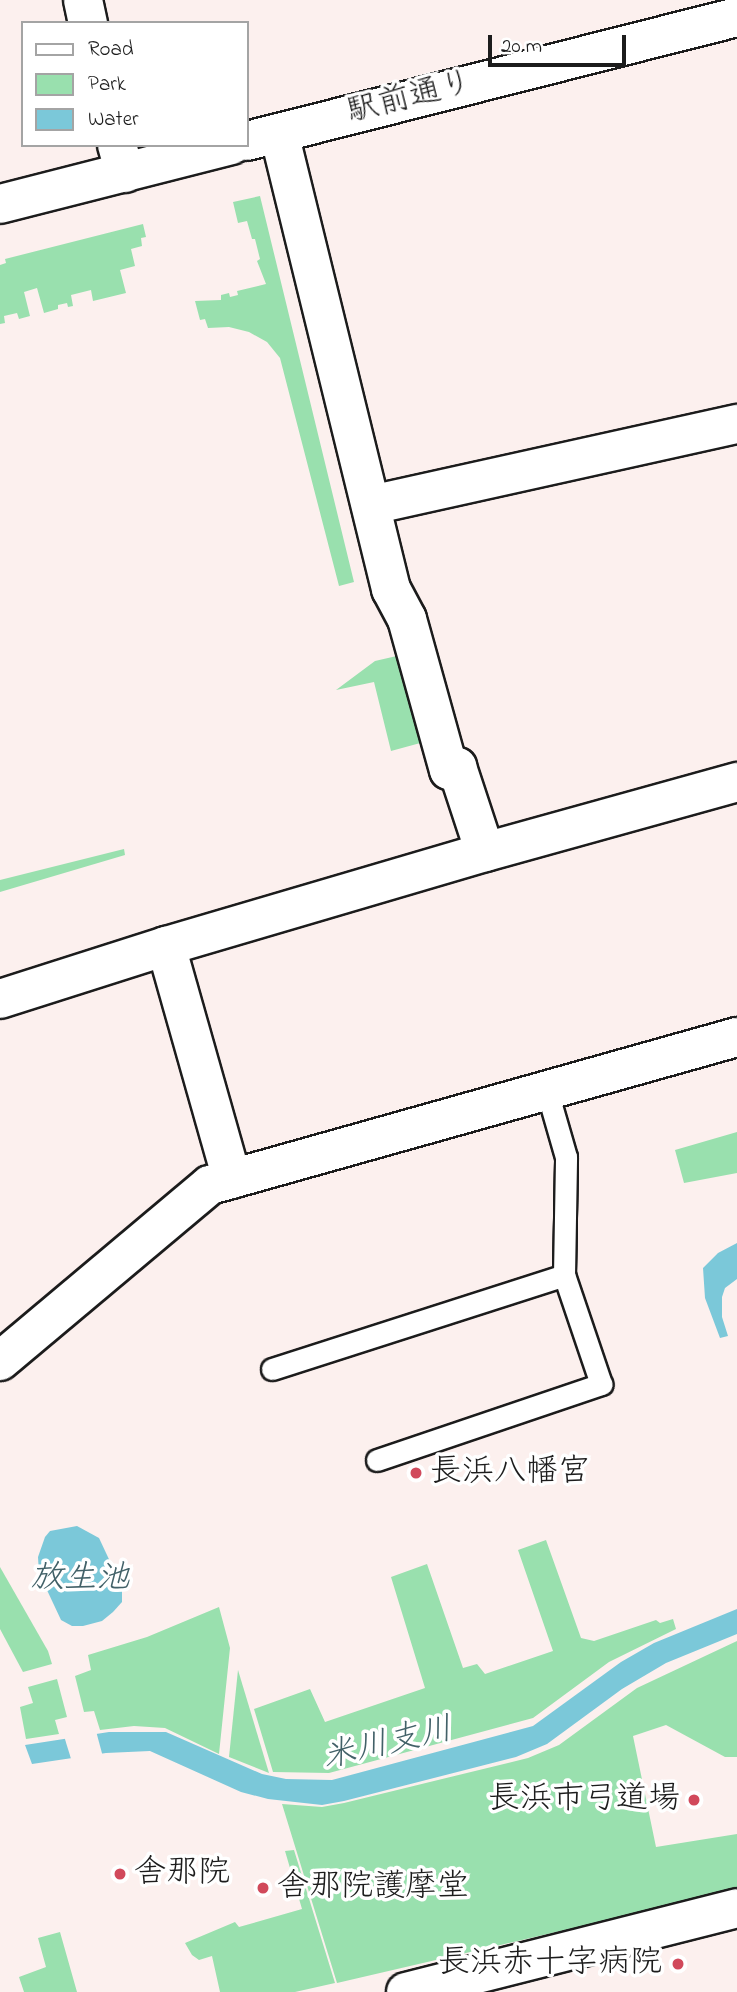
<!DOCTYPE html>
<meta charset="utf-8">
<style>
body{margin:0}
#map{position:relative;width:737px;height:1992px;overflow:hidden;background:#fcf0ee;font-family:"Indie Flower","Klee One",sans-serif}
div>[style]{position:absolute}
.green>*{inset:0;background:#99e0ae}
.water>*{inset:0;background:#7bc8d9}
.pier>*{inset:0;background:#fcf0ee}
.roads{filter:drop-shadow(2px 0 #1c1c1c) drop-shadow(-2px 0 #1c1c1c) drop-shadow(0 2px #1c1c1c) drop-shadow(0 -2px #1c1c1c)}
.service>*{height:21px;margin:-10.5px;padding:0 10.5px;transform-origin:10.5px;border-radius:10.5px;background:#fff}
.minor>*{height:38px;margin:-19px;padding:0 19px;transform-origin:19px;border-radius:19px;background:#fff}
.secondary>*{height:38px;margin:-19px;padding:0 19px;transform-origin:19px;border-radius:19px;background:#fff}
.dots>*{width:19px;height:19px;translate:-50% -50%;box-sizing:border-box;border:4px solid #fff;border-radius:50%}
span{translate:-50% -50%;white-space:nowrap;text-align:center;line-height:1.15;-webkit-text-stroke:7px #fff;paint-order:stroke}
.street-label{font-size:32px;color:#1c1c1c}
.poi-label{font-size:32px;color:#1c1c1c}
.left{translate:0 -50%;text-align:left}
.right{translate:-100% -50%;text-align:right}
.water-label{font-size:33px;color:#426168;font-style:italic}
.legend{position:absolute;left:21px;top:21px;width:228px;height:126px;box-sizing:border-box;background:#fff;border:2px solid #a4a4a4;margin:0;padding:9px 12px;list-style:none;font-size:21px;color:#1c1c1c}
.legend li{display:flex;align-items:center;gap:14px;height:35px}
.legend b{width:35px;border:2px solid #a4a4a4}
.scale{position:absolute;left:488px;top:35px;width:138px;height:32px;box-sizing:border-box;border:4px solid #1c1c1c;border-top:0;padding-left:9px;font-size:21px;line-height:24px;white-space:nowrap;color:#1c1c1c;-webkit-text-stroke:5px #fff;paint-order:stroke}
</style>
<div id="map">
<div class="green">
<i style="clip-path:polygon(260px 196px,354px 582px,339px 586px,280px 358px,267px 342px,249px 332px,229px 327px,208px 328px,205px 319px,200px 320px,195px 301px,221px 300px,221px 295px,229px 293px,230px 297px,238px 295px,237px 291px,266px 284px,257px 261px,260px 259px,255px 239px,252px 239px,247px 221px,238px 223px,233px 202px)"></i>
<i style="clip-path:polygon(143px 224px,146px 237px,141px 238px,142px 246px,131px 249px,135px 266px,120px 270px,126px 293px,93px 301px,91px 290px,71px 295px,73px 306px,68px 307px,67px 303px,58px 305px,58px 309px,44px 313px,37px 288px,24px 292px,30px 316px,19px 319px,17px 313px,4px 316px,5px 323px,0 324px,0 265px,6px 263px,5px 259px)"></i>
<i style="clip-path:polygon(401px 655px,424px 742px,391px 751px,374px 682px,336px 690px,375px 661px)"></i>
<i style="clip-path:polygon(124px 849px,125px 855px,0 892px,0 880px)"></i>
<i style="clip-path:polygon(737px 1132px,737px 1173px,684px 1183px,675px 1150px)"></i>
<i style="clip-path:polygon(546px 1540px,581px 1638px,594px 1641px,656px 1620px,660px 1623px,673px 1619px,676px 1629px,609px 1662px,533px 1718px,329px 1773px,273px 1772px,254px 1709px,310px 1689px,325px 1722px,425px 1688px,391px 1577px,427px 1564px,463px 1668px,477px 1664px,485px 1674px,553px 1651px,518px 1550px)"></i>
<i style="clip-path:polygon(0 1567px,48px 1651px,52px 1664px,23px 1672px,0 1629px)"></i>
<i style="clip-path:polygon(219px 1607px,230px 1648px,219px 1754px,165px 1728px,134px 1726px,100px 1730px,94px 1711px,84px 1712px,75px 1676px,91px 1670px,88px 1655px,147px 1637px)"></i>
<i style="clip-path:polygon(737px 1641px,737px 1757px,725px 1757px,666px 1725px,633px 1736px,656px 1847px,737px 1834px,737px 1890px,337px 1983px,282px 1804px,322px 1807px,344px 1803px,528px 1758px,559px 1745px,637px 1688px)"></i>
<i style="clip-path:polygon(238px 1670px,269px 1773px,229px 1757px)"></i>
<i style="clip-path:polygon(57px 1679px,67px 1717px,55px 1720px,59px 1734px,26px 1739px,20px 1707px,33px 1703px,28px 1687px)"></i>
<i style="clip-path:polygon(294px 1850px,335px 1983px,295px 1992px,220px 1992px,212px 1956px,199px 1960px,192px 1955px,185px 1943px,235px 1922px,239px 1927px,302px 1909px,285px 1851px)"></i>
<i style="clip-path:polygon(60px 1932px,77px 1992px,24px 1992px,19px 1977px,46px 1967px,38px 1938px)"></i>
</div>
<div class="water">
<i style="clip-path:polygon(737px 1243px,737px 1279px,725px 1288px,722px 1297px,722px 1317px,728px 1336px,720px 1338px,705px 1298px,703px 1268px,718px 1253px)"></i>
<i style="clip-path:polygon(77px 1526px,99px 1538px,122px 1587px,122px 1602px,113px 1612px,102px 1621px,83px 1626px,72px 1626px,61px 1620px,39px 1573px,38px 1557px,45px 1537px,50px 1531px)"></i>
<i style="clip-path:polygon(737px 1609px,737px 1634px,666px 1663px,622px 1689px,547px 1744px,516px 1757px,344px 1801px,322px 1805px,268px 1799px,241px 1792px,150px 1751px,106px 1753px,32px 1764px,25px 1745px,109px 1732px,166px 1732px,262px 1774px,286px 1779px,332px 1780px,533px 1726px,621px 1662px,654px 1643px)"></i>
</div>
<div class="pier">
<i style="clip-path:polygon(96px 1731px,103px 1757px,72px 1762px,64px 1736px)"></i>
</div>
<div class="roads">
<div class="service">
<i style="left:272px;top:1369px;width:307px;rotate:-17.8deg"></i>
<i style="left:564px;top:1275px;width:118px;rotate:-89deg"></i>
<i style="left:566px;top:1157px;width:69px;rotate:-106.1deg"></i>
<i style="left:377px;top:1460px;width:237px;rotate:-18.7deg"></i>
<i style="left:601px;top:1384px;width:115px;rotate:-108.7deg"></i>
</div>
<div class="minor">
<i style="left:83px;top:0;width:24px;rotate:78deg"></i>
<i style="left:279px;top:133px;width:470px;rotate:76.2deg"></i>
<i style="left:391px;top:589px;width:34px;rotate:62deg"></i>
<i style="left:407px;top:619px;width:157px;rotate:74.5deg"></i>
<i style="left:449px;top:770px;width:9px;rotate:-21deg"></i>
<i style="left:457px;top:767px;width:89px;rotate:71.8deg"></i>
<i style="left:117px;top:145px;width:29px;rotate:74deg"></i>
<i style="left:371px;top:505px;width:375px;rotate:-12.5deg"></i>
<i style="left:166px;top:946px;width:242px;rotate:74.2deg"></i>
<i style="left:0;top:999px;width:174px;rotate:-17.7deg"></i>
<i style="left:166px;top:946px;width:333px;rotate:-16.4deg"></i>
<i style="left:485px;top:852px;width:262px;rotate:-15.5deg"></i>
<i style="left:0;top:1361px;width:274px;rotate:-40deg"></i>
<i style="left:210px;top:1185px;width:547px;rotate:-15.69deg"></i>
<i style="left:406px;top:1992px;width:341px;rotate:-14.2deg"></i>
</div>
<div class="secondary">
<i style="left:247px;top:141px;width:505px;rotate:-14.2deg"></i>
<i style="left:0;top:204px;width:239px;rotate:-14.3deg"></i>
</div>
</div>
<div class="dots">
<i style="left:416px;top:1473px;background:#d1495b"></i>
<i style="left:694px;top:1800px;background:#d1495b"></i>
<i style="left:120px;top:1874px;background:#d1495b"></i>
<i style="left:263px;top:1888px;background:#d1495b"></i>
<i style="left:678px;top:1964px;background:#d1495b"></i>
</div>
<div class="street-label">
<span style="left:410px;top:99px;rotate:-14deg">駅前通り</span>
</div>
<div class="poi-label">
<span class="left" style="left:430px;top:1473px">長浜八幡宮</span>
<span class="right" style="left:680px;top:1800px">長浜市弓道場</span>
<span class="left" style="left:134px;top:1874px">舎那院</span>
<span class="left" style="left:277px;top:1888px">舎那院護摩堂</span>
<span class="right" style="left:662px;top:1964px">長浜赤十字病院</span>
</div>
<div class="water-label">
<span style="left:80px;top:1580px">放生池</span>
<span style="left:388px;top:1745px;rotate:-13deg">米川支川</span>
</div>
<ul class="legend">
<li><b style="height:9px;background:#fff"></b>Road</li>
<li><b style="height:19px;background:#99e0ae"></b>Park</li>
<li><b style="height:19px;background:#7bc8d9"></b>Water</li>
</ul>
<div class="scale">20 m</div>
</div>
